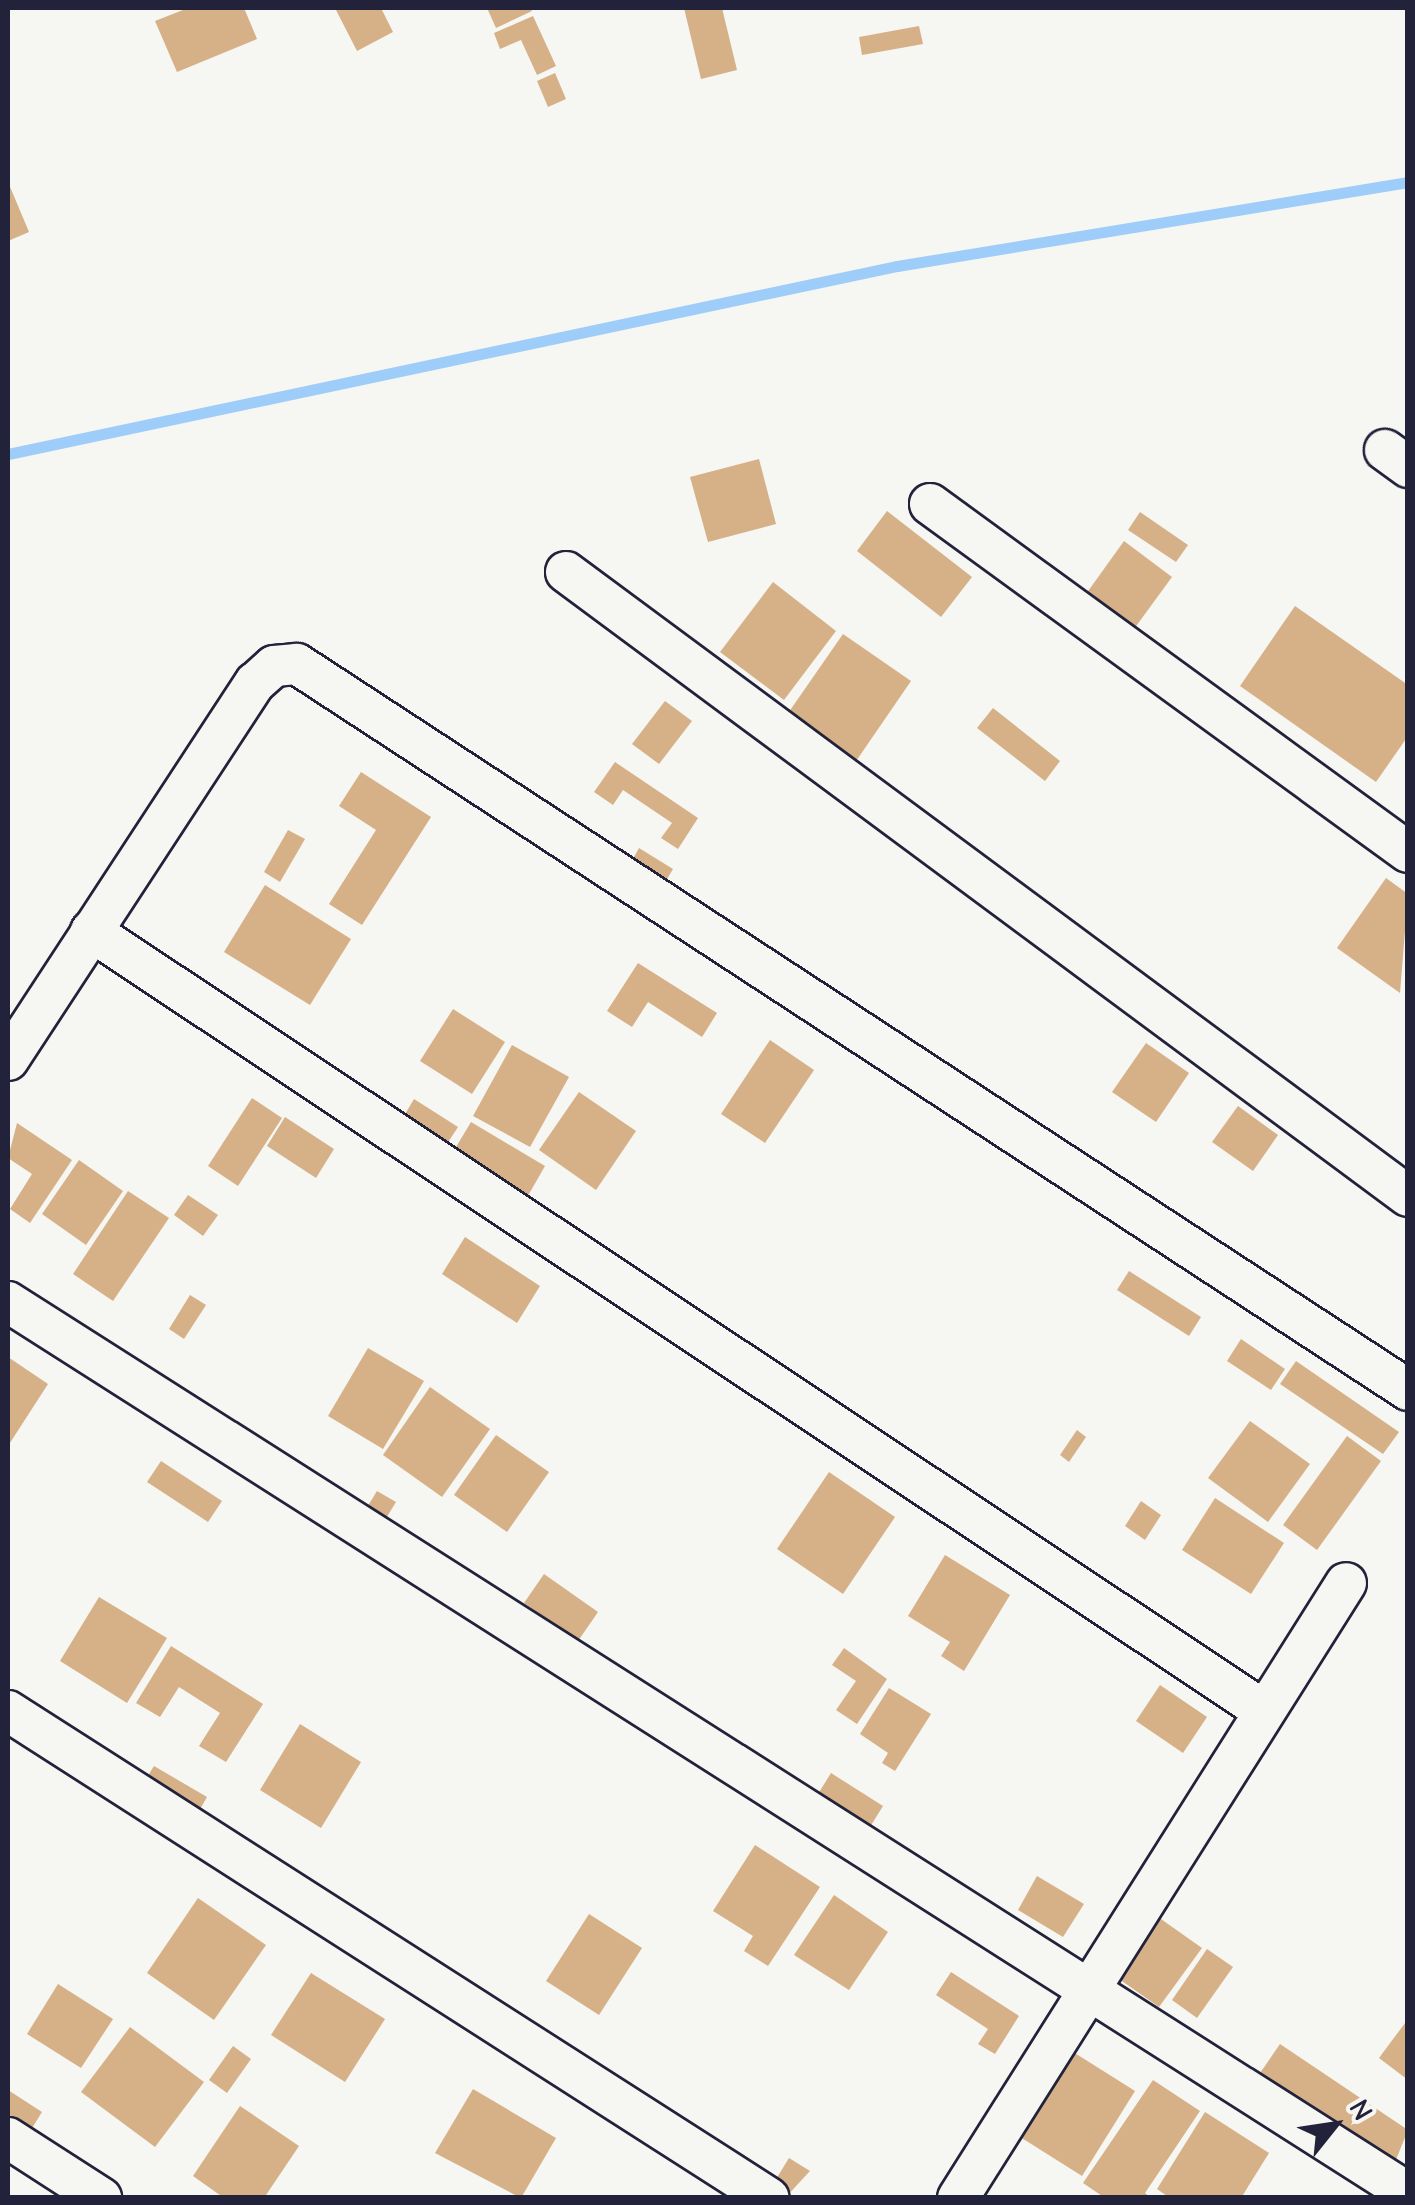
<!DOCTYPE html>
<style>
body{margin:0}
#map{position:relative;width:1415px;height:2205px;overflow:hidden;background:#f6f6f2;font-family:"Comic Neue",sans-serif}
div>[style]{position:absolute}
.stream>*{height:11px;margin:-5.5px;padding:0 5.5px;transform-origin:5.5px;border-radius:5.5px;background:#9fcdfa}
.building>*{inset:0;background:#d6b188}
.roads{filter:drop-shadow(2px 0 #22223b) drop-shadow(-2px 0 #22223b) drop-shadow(0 2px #22223b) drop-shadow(0 -2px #22223b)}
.minor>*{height:40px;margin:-20px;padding:0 20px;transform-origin:20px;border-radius:20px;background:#f6f6f2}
span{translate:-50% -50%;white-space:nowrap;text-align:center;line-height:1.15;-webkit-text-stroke:8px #f6f6f2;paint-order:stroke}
.frame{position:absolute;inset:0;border:10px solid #22223b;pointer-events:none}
.north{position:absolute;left:1285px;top:2075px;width:100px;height:100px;-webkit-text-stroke:8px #f6f6f2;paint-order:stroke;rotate:60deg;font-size:28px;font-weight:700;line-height:40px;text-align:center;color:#22223b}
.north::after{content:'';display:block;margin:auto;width:35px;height:45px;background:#22223b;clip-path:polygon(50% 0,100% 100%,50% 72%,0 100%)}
</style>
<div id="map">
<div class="stream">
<i style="left:8px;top:454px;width:909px;rotate:-11.94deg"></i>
<i style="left:897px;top:266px;width:518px;rotate:-9.33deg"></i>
</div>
<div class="building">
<i style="clip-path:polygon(188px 8px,244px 8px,257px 39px,177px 72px,155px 21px)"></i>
<i style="clip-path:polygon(335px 8px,381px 8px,393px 32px,357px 51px)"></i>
<i style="clip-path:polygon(487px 8px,530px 8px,532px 11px,496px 28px)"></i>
<i style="clip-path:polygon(684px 8px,722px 8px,737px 70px,701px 79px)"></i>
<i style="clip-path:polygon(533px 16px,556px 66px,537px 75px,521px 40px,500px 49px,494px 33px)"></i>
<i style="clip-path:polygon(919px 26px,923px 44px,862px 55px,859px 37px)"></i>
<i style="clip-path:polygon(555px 73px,566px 99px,548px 107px,537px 81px)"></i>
<i style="clip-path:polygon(8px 182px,29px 232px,8px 241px)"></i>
<i style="clip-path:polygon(759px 459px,776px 524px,708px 542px,690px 477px)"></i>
<i style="clip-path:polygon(887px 511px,972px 577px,941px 617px,857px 551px)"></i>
<i style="clip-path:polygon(1140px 512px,1188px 545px,1176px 562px,1128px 530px)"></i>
<i style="clip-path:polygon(1124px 541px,1172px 577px,1134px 629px,1086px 594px)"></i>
<i style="clip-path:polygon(773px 582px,836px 631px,784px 700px,720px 652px)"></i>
<i style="clip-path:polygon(1295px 606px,1408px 685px,1408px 736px,1376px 782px,1240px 686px)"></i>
<i style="clip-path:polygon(843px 634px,911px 681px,852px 767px,784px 719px)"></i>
<i style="clip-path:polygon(665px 701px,692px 721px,659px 764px,632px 744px)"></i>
<i style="clip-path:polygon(993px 708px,1060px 761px,1045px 781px,977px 728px)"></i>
<i style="clip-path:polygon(615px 762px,698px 818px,678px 849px,661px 838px,672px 823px,623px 790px,613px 805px,594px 792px)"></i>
<i style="clip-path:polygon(361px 772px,431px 817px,362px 925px,329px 904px,376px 830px,339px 806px)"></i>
<i style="clip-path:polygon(288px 830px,305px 839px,280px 882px,264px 872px)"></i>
<i style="clip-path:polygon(639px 848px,673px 869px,663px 886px,629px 866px)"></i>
<i style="clip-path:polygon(1386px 878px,1408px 894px,1400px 993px,1337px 948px)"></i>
<i style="clip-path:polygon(265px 885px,351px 939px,310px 1005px,224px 952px)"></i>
<i style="clip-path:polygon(638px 963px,717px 1013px,702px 1037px,648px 1002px,632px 1027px,607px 1011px)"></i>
<i style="clip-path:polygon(453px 1009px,505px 1042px,472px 1094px,420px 1061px)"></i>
<i style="clip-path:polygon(770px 1040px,814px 1070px,765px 1143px,721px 1114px)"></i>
<i style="clip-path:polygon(1146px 1043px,1189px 1073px,1156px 1122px,1112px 1092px)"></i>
<i style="clip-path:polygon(512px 1045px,569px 1077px,530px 1147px,473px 1116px)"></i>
<i style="clip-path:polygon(579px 1092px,636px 1131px,596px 1190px,539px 1150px)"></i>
<i style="clip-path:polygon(252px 1098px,282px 1118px,238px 1186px,208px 1166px)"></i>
<i style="clip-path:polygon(414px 1099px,458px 1127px,441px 1153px,398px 1126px)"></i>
<i style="clip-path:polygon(1238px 1106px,1278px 1135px,1253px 1171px,1212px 1142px)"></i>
<i style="clip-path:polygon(285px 1117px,334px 1149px,316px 1178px,267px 1146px)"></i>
<i style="clip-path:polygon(471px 1122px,545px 1166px,525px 1201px,450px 1157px)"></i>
<i style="clip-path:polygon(17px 1123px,72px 1160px,30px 1223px,10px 1209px,32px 1174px,8px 1158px)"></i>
<i style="clip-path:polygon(79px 1160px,123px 1191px,86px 1245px,42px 1214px)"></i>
<i style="clip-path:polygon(128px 1191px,169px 1218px,113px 1301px,73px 1274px)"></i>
<i style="clip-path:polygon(188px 1195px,218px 1215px,203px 1236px,174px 1215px)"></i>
<i style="clip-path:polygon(465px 1237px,540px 1286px,517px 1323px,442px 1274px)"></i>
<i style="clip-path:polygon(1129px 1271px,1201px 1317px,1189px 1336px,1117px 1290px)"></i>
<i style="clip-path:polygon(190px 1295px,206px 1305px,184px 1339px,169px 1329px)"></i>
<i style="clip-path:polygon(1241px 1339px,1285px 1369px,1271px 1390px,1227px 1361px)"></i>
<i style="clip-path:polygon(368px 1348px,424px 1381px,383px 1449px,328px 1416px)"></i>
<i style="clip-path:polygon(8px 1357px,48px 1384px,8px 1446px)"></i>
<i style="clip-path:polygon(1296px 1361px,1399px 1432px,1383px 1454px,1280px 1384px)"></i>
<i style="clip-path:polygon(430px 1387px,490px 1429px,442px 1497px,383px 1455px)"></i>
<i style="clip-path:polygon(1250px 1421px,1310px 1464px,1268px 1522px,1208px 1478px)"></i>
<i style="clip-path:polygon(1077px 1430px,1086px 1437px,1069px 1462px,1060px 1455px)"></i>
<i style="clip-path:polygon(496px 1435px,549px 1472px,507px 1532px,454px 1495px)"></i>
<i style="clip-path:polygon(1347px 1436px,1381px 1461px,1317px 1550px,1283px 1525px)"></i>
<i style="clip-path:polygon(161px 1461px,222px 1501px,208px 1522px,147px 1482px)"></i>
<i style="clip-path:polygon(829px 1472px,895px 1517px,843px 1594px,777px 1549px)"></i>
<i style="clip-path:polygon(377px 1491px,396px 1502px,385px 1520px,366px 1509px)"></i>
<i style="clip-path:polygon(1215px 1498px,1284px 1543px,1251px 1594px,1182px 1550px)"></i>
<i style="clip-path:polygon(1141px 1501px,1161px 1515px,1145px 1540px,1125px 1526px)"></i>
<i style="clip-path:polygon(945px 1555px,1010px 1595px,964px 1671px,941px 1656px,950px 1642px,908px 1616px)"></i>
<i style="clip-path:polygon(544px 1574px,598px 1612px,578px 1641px,524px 1603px)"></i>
<i style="clip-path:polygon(99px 1597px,167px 1638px,127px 1703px,60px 1661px)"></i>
<i style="clip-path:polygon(171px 1646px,263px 1704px,226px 1762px,199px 1746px,220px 1713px,179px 1687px,160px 1717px,136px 1703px)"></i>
<i style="clip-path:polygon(844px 1648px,887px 1679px,857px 1724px,836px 1710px,856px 1681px,832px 1665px)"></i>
<i style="clip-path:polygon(1160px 1685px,1207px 1717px,1183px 1753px,1136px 1721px)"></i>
<i style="clip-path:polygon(889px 1688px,931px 1714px,895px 1771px,882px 1763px,888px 1753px,860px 1734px)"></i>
<i style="clip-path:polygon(300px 1724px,361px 1762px,321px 1828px,260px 1790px)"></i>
<i style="clip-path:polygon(154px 1766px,207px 1797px,195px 1818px,141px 1787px)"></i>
<i style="clip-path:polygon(831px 1773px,883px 1806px,865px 1835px,813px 1802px)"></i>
<i style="clip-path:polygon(755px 1845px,820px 1887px,768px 1966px,744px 1951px,753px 1936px,713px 1911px)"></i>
<i style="clip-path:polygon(1037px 1876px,1084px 1904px,1063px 1937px,1018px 1910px)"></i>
<i style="clip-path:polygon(834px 1895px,888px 1932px,849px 1990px,794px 1955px)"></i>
<i style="clip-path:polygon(198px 1898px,266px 1945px,214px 2020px,147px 1973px)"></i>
<i style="clip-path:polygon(1151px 1912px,1202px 1948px,1159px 2007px,1109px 1972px)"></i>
<i style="clip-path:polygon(589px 1914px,642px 1948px,599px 2015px,546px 1981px)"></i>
<i style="clip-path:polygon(1207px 1949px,1233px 1967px,1197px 2018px,1172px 2000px)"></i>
<i style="clip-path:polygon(951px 1972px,1019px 2016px,995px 2054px,978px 2044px,988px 2029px,936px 1995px)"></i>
<i style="clip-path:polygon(311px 1973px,385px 2019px,345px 2082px,271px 2035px)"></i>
<i style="clip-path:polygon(58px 1984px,113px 2019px,81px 2068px,27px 2034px)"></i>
<i style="clip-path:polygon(1408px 2019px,1408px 2080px,1379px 2058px)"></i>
<i style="clip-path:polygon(130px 2027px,204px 2082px,155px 2147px,81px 2092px)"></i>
<i style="clip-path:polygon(1280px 2044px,1408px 2130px,1393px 2167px,1258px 2076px)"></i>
<i style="clip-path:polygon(233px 2046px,251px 2059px,227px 2093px,209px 2080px)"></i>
<i style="clip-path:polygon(1070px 2050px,1135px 2091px,1082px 2176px,1017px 2135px)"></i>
<i style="clip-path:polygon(1153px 2080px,1200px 2111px,1145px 2193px,1151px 2198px,1105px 2198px,1083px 2183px)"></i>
<i style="clip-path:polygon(473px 2089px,556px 2138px,521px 2198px,435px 2153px)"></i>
<i style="clip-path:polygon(8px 2090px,42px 2112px,29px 2133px,8px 2120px)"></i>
<i style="clip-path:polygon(240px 2106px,299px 2146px,264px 2198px,224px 2198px,193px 2176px)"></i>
<i style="clip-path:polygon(1205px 2112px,1269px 2153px,1241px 2198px,1170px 2198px,1157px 2189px)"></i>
<i style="clip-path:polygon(789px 2158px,810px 2171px,785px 2198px,770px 2189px)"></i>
</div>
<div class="roads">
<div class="minor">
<i style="left:1385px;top:450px;width:29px;rotate:36deg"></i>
<i style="left:930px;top:504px;width:591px;rotate:36.06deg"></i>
<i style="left:566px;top:572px;width:1048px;rotate:36.54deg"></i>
<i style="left:91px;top:931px;width:1409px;rotate:33.62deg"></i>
<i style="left:8px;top:1060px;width:451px;rotate:-56.8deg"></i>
<i style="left:255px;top:683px;width:25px;rotate:-42deg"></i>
<i style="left:274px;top:666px;width:23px;rotate:-5deg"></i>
<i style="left:297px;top:664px;width:1327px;rotate:33.16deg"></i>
<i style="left:8px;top:1302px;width:1659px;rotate:32.47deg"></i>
<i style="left:8px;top:1711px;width:903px;rotate:32.62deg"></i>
<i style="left:8px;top:2138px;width:111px;rotate:32.8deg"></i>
<i style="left:958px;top:2198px;width:727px;rotate:-57.75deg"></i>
</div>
</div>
<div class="frame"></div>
<div class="north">N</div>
</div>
